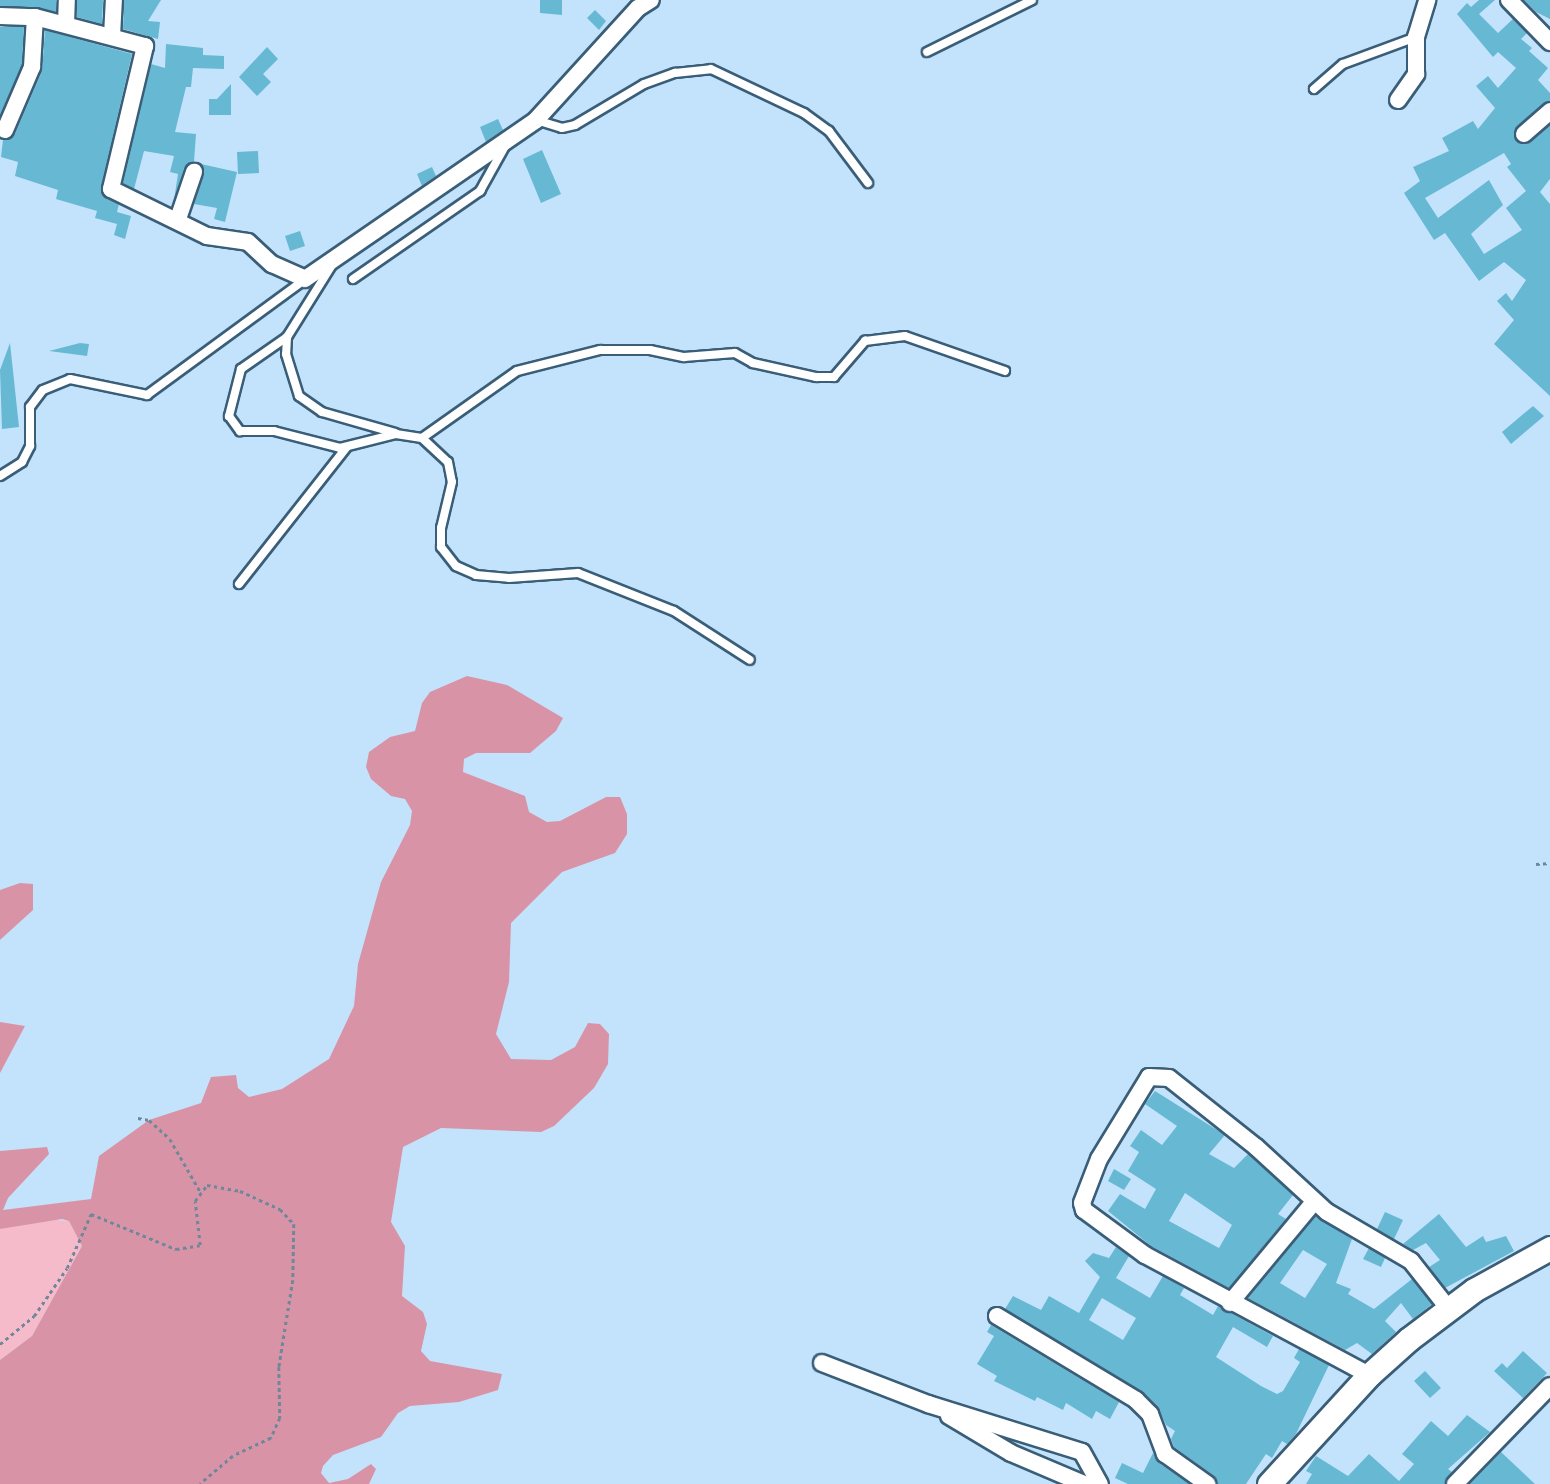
<!DOCTYPE html>
<style>
body{margin:0}
#map{position:relative;width:1550px;height:1484px;overflow:hidden;background:#c3e3fc;font-family:Bitter,serif}
div>[style]{position:absolute}
.green>*{inset:0;background:#f6bbca}
.forest>*{inset:0;background:#d993a6}
.building>*{inset:0;background:#67b8d3}
.path>*{height:2.5px;margin-top:-1.25px;transform-origin:0;background:repeating-linear-gradient(90deg,#708799 0 3.5px,transparent 0 7px)}
.roads{filter:drop-shadow(2px 0 #3a5e78) drop-shadow(-2px 0 #3a5e78) drop-shadow(0 2px #3a5e78) drop-shadow(0 -2px #3a5e78)}
.service>*{height:8px;margin:-4px;padding:0 4px;transform-origin:4px;border-radius:4px;background:#fff}
.minor>*{height:16px;margin:-8px;padding:0 8px;transform-origin:8px;border-radius:8px;background:#fff}
.secondary>*{height:23px;margin:-11.5px;padding:0 11.5px;transform-origin:11.5px;border-radius:11.5px;background:#fff}
span{translate:-50% -50%;white-space:nowrap;text-align:center;line-height:1.15;-webkit-text-stroke:7px #deeefa;paint-order:stroke}
</style>
<div id="map">
<div class="green">
<i style="clip-path:polygon(44px 1219px,69px 1221px,82px 1246px,32px 1336px,0 1360px,0 1229px)"></i>
</div>
<div class="forest">
<i style="clip-path:polygon(467px 676px,507px 685px,563px 718px,556px 731px,530px 753px,476px 753px,464px 759px,463px 772px,525px 796px,529px 812px,547px 822px,560px 821px,606px 797px,620px 797px,627px 814px,627px 834px,615px 853px,562px 872px,511px 923px,509px 982px,496px 1034px,511px 1059px,551px 1060px,575px 1047px,588px 1023px,600px 1024px,609px 1034px,608px 1064px,594px 1088px,554px 1126px,541px 1132px,441px 1128px,403px 1147px,391px 1222px,405px 1246px,402px 1296px,423px 1312px,427px 1324px,421px 1351px,430px 1361px,502px 1374px,498px 1390px,459px 1402px,410px 1406px,398px 1413px,381px 1437px,333px 1455px,323px 1466px,321px 1473px,329px 1483px,348px 1479px,371px 1464px,376px 1469px,369px 1484px,0 1484px,0 1360px,32px 1336px,82px 1246px,69px 1221px,62px 1219px,0 1229px,0 1151px,47px 1147px,49px 1154px,8px 1198px,3px 1210px,91px 1199px,99px 1156px,149px 1120px,201px 1103px,211px 1077px,236px 1075px,238px 1088px,249px 1097px,282px 1089px,329px 1059px,354px 1006px,358px 964px,381px 882px,410px 825px,412px 811px,405px 799px,391px 796px,371px 779px,366px 767px,369px 752px,390px 737px,415px 731px,422px 703px,430px 692px)"></i>
<i style="clip-path:polygon(20px 883px,33px 884px,33px 910px,0 940px,0 890px)"></i>
<i style="clip-path:polygon(0 1022px,25px 1026px,0 1073px)"></i>
</div>
<div class="building">
<i style="clip-path:polygon(0 0,56px 0,56px 12px,0 6px)"></i>
<i style="clip-path:polygon(77px 0,103px 0,102px 24px,77px 17px)"></i>
<i style="clip-path:polygon(124px 0,161px 0,148px 21px,160px 22px,158px 39px,123px 29px)"></i>
<i style="clip-path:polygon(540px 0,562px 0,562px 15px,540px 13px)"></i>
<i style="clip-path:polygon(evenodd,1479px 0,1495px 0,1479px 14px,1498px 33px,1513px 19px,1527px 33px,1521px 39px,1532px 48px,1529px 51px,1548px 68px,1538px 80px,1550px 93px,1550px 101px,1517px 126px,1514px 135px,1527px 144px,1550px 125px,1550px 179px,1540px 192px,1550px 204px,1550px 396px,1494px 344px,1514px 320px,1497px 301px,1506px 293px,1512px 301px,1526px 280px,1504px 262px,1479px 281px,1445px 233px,1434px 240px,1404px 193px,1420px 181px,1413px 167px,1449px 151px,1442px 138px,1473px 121px,1478px 129px,1495px 108px,1476px 86px,1488px 76px,1498px 88px,1516px 68px,1498px 52px,1493px 57px,1457px 14px,1467px 3px,1471px 7px,1479px 0,1504px 153px,1511px 164px,1507px 167px,1526px 191px,1506px 208px,1522px 230px,1484px 254px,1471px 234px,1503px 205px,1489px 180px,1438px 218px,1425px 198px,1504px 153px)"></i>
<i style="clip-path:polygon(1524px 0,1550px 0,1550px 19px,1536px 12px)"></i>
<i style="clip-path:polygon(595px 10px,606px 21px,599px 30px,587px 18px)"></i>
<i style="clip-path:polygon(0 27px,24px 27px,22px 65px,0 115px)"></i>
<i style="clip-path:polygon(45px 30px,132px 54px,101px 187px,103px 196px,119px 204px,117px 212px,131px 216px,125px 239px,114px 235px,117px 224px,95px 218px,97px 211px,56px 199px,58px 190px,15px 176px,18px 162px,1px 157px,3px 140px,15px 134px,42px 71px)"></i>
<i style="clip-path:polygon(166px 44px,203px 48px,203px 55px,224px 56px,224px 69px,193px 68px,191px 87px,186px 87px,175px 132px,196px 134px,194px 162px,184px 168px,174px 200px,178px 174px,170px 172px,174px 156px,144px 151px,134px 189px,123px 183px,151px 64px,165px 68px)"></i>
<i style="clip-path:polygon(267px 47px,278px 59px,263px 74px,271px 82px,257px 96px,239px 77px)"></i>
<i style="clip-path:polygon(231px 84px,231px 115px,209px 115px,209px 99px,217px 99px)"></i>
<i style="clip-path:polygon(498px 119px,503px 130px,486px 142px,480px 127px)"></i>
<i style="clip-path:polygon(542px 150px,561px 194px,541px 203px,523px 159px)"></i>
<i style="clip-path:polygon(258px 151px,259px 173px,238px 174px,237px 152px)"></i>
<i style="clip-path:polygon(201px 164px,237px 172px,225px 222px,214px 219px,217px 208px,194px 204px,204px 175px)"></i>
<i style="clip-path:polygon(432px 167px,436px 176px,422px 186px,417px 174px)"></i>
<i style="clip-path:polygon(300px 231px,305px 246px,290px 251px,285px 236px)"></i>
<i style="clip-path:polygon(10px 343px,19px 427px,2px 429px,0 370px)"></i>
<i style="clip-path:polygon(80px 343px,89px 344px,87px 356px,49px 351px)"></i>
<i style="clip-path:polygon(1533px 406px,1544px 416px,1511px 444px,1502px 432px)"></i>
<i style="clip-path:polygon(evenodd,1155px 1091px,1225px 1135px,1209px 1154px,1234px 1168px,1248px 1154px,1293px 1195px,1278px 1214px,1286px 1219px,1229px 1288px,1151px 1246px,1108px 1211px,1120px 1194px,1145px 1209px,1156px 1189px,1128px 1171px,1139px 1152px,1130px 1146px,1141px 1130px,1162px 1145px,1177px 1126px,1145px 1104px,1155px 1091px,1185px 1193px,1232px 1225px,1219px 1248px,1169px 1221px,1185px 1193px)"></i>
<i style="clip-path:polygon(1114px 1169px,1131px 1179px,1124px 1190px,1108px 1181px)"></i>
<i style="clip-path:polygon(1385px 1212px,1403px 1220px,1394px 1239px,1377px 1229px)"></i>
<i style="clip-path:polygon(1439px 1214px,1466px 1247px,1483px 1236px,1486px 1242px,1506px 1236px,1514px 1251px,1445px 1288px,1429px 1267px,1440px 1260px,1426px 1243px,1413px 1250px,1403px 1244px)"></i>
<i style="clip-path:polygon(evenodd,1316px 1216px,1352px 1239px,1336px 1283px,1351px 1289px,1348px 1294px,1374px 1309px,1412px 1279px,1432px 1304px,1413px 1319px,1401px 1303px,1385px 1321px,1396px 1332px,1372px 1354px,1357px 1343px,1345px 1350px,1248px 1298px,1316px 1216px,1303px 1250px,1327px 1264px,1305px 1298px,1280px 1283px,1303px 1250px)"></i>
<i style="clip-path:polygon(evenodd,1116px 1247px,1129px 1256px,1116px 1278px,1150px 1298px,1163px 1276px,1184px 1288px,1180px 1295px,1213px 1315px,1218px 1306px,1273px 1336px,1267px 1347px,1233px 1327px,1216px 1357px,1261px 1386px,1277px 1394px,1283px 1391px,1300px 1362px,1294px 1358px,1299px 1349px,1329px 1365px,1296px 1434px,1287px 1444px,1282px 1441px,1272px 1458px,1266px 1454px,1246px 1484px,1217px 1484px,1213px 1475px,1174px 1447px,1171px 1439px,1175px 1431px,1166px 1425px,1158px 1407px,1143px 1392px,1005px 1309px,1013px 1296px,1041px 1310px,1049px 1296px,1079px 1313px,1100px 1277px,1085px 1261px,1093px 1253px,1109px 1258px,1116px 1247px,1102px 1298px,1136px 1318px,1123px 1340px,1089px 1320px,1102px 1298px)"></i>
<i style="clip-path:polygon(1369px 1248px,1385px 1258px,1381px 1267px,1363px 1259px)"></i>
<i style="clip-path:polygon(991px 1325px,1119px 1402px,1110px 1419px,1096px 1411px,1092px 1419px,1066px 1403px,1063px 1410px,1037px 1397px,1035px 1401px,994px 1381px,997px 1376px,977px 1364px,994px 1336px,987px 1332px)"></i>
<i style="clip-path:polygon(1523px 1351px,1547px 1373px,1523px 1398px,1494px 1371px,1502px 1363px,1507px 1368px)"></i>
<i style="clip-path:polygon(1425px 1371px,1441px 1388px,1430px 1398px,1414px 1381px)"></i>
<i style="clip-path:polygon(1467px 1415px,1490px 1432px,1448px 1469px,1452px 1472px,1445px 1484px,1306px 1484px,1312px 1474px,1306px 1471px,1316px 1456px,1348px 1476px,1369px 1454px,1399px 1481px,1414px 1464px,1402px 1454px,1431px 1421px,1448px 1436px)"></i>
<i style="clip-path:polygon(1501px 1452px,1535px 1484px,1470px 1484px)"></i>
<i style="clip-path:polygon(1153px 1453px,1159px 1463px,1189px 1484px,1128px 1484px,1115px 1478px,1122px 1463px,1143px 1473px)"></i>
</div>
<div class="path">
<i style="left:1536px;top:864px;width:14px;rotate:-4deg"></i>
<i style="left:138px;top:1118px;width:11px;rotate:10deg"></i>
<i style="left:149px;top:1120px;width:28px;rotate:42deg"></i>
<i style="left:170px;top:1139px;width:62px;rotate:60.1deg"></i>
<i style="left:0;top:1344px;width:44px;rotate:-39.5deg"></i>
<i style="left:34px;top:1316px;width:58px;rotate:-55.5deg"></i>
<i style="left:67px;top:1268px;width:59px;rotate:-66deg"></i>
<i style="left:91px;top:1214px;width:92px;rotate:22.4deg"></i>
<i style="left:176px;top:1249px;width:24px;rotate:-9deg"></i>
<i style="left:200px;top:1245px;width:44px;rotate:-96.5deg"></i>
<i style="left:195px;top:1201px;width:20px;rotate:-53deg"></i>
<i style="left:207px;top:1185px;width:34px;rotate:10deg"></i>
<i style="left:240px;top:1191px;width:44px;rotate:24.2deg"></i>
<i style="left:280px;top:1209px;width:21px;rotate:47deg"></i>
<i style="left:294px;top:1224px;width:56px;rotate:91deg"></i>
<i style="left:293px;top:1280px;width:88px;rotate:99.1deg"></i>
<i style="left:279px;top:1367px;width:51px;rotate:88.9deg"></i>
<i style="left:280px;top:1418px;width:22px;rotate:114deg"></i>
<i style="left:271px;top:1438px;width:42px;rotate:154.7deg"></i>
<i style="left:233px;top:1456px;width:43px;rotate:139.7deg"></i>
</div>
<div class="roads">
<div class="service">
<i style="left:927px;top:52px;width:117px;rotate:-26.3deg"></i>
<i style="left:1314px;top:89px;width:38px;rotate:-41deg"></i>
<i style="left:1343px;top:64px;width:78px;rotate:-20.3deg"></i>
<i style="left:536px;top:120px;width:27px;rotate:17deg"></i>
<i style="left:562px;top:128px;width:13px;rotate:-13deg"></i>
<i style="left:575px;top:125px;width:80px;rotate:-30.7deg"></i>
<i style="left:644px;top:84px;width:33px;rotate:-20deg"></i>
<i style="left:675px;top:73px;width:36px;rotate:-6deg"></i>
<i style="left:711px;top:69px;width:103px;rotate:25.3deg"></i>
<i style="left:804px;top:113px;width:31px;rotate:36deg"></i>
<i style="left:829px;top:131px;width:65px;rotate:53.1deg"></i>
<i style="left:332px;top:265px;width:85px;rotate:122deg"></i>
<i style="left:287px;top:337px;width:56px;rotate:145.2deg"></i>
<i style="left:241px;top:369px;width:49px;rotate:104.3deg"></i>
<i style="left:229px;top:416px;width:19px;rotate:54deg"></i>
<i style="left:240px;top:431px;width:34px"></i>
<i style="left:274px;top:431px;width:68px;rotate:14.4deg"></i>
<i style="left:340px;top:448px;width:58px;rotate:-14deg"></i>
<i style="left:396px;top:434px;width:26px;rotate:9deg"></i>
<i style="left:422px;top:438px;width:35px;rotate:43deg"></i>
<i style="left:448px;top:462px;width:20px;rotate:79deg"></i>
<i style="left:452px;top:482px;width:47px;rotate:103.4deg"></i>
<i style="left:441px;top:528px;width:19px;rotate:90deg"></i>
<i style="left:441px;top:547px;width:24px;rotate:52deg"></i>
<i style="left:456px;top:566px;width:22px;rotate:24deg"></i>
<i style="left:476px;top:575px;width:33px;rotate:5deg"></i>
<i style="left:509px;top:578px;width:69px;rotate:-4.1deg"></i>
<i style="left:578px;top:573px;width:103px;rotate:21.6deg"></i>
<i style="left:674px;top:611px;width:90px;rotate:32.8deg"></i>
<i style="left:353px;top:279px;width:155px;rotate:-34.7deg"></i>
<i style="left:480px;top:191px;width:51px;rotate:-60.9deg"></i>
<i style="left:287px;top:337px;width:17px;rotate:93deg"></i>
<i style="left:286px;top:354px;width:44px;rotate:72.8deg"></i>
<i style="left:299px;top:396px;width:28px;rotate:35deg"></i>
<i style="left:322px;top:412px;width:76px;rotate:16deg"></i>
<i style="left:422px;top:438px;width:116px;rotate:-35.2deg"></i>
<i style="left:517px;top:371px;width:86px;rotate:-14.2deg"></i>
<i style="left:600px;top:350px;width:50px"></i>
<i style="left:650px;top:350px;width:35px;rotate:12deg"></i>
<i style="left:684px;top:357px;width:51px;rotate:-4.5deg"></i>
<i style="left:735px;top:353px;width:21px;rotate:29deg"></i>
<i style="left:753px;top:363px;width:65px;rotate:12.5deg"></i>
<i style="left:816px;top:377px;width:18px"></i>
<i style="left:834px;top:377px;width:48px;rotate:-49.3deg"></i>
<i style="left:865px;top:341px;width:40px;rotate:-7.1deg"></i>
<i style="left:905px;top:336px;width:106px;rotate:19.3deg"></i>
<i style="left:0;top:476px;width:26px;rotate:-32deg"></i>
<i style="left:22px;top:462px;width:18px;rotate:-63deg"></i>
<i style="left:30px;top:446px;width:39px;rotate:-90deg"></i>
<i style="left:30px;top:407px;width:21px;rotate:-53deg"></i>
<i style="left:43px;top:390px;width:29px;rotate:-22deg"></i>
<i style="left:70px;top:379px;width:79px;rotate:11.7deg"></i>
<i style="left:147px;top:395px;width:195px;rotate:-36.2deg"></i>
<i style="left:239px;top:584px;width:174px;rotate:-51.8deg"></i>
</div>
<div class="minor">
<i style="left:1509px;top:0;width:59px;rotate:45.7deg"></i>
<i style="left:0;top:16px;width:35px;rotate:2deg"></i>
<i style="left:35px;top:17px;width:114px;rotate:14.8deg"></i>
<i style="left:145px;top:46px;width:147px;rotate:103.4deg"></i>
<i style="left:111px;top:189px;width:107px;rotate:26.1deg"></i>
<i style="left:207px;top:236px;width:41px;rotate:8.3deg"></i>
<i style="left:248px;top:242px;width:33px;rotate:43deg"></i>
<i style="left:272px;top:264px;width:36px;rotate:24deg"></i>
<i style="left:305px;top:279px;width:280px;rotate:-34.5deg"></i>
<i style="left:536px;top:120px;width:151px;rotate:-47.7deg"></i>
<i style="left:638px;top:8px;width:15px;rotate:-32deg"></i>
<i style="left:66px;top:24px;width:24px;rotate:-88deg"></i>
<i style="left:112px;top:36px;width:36px;rotate:-87deg"></i>
<i style="left:1398px;top:100px;width:32px;rotate:-55deg"></i>
<i style="left:1416px;top:74px;width:37px;rotate:-90deg"></i>
<i style="left:1416px;top:37px;width:39px;rotate:-73deg"></i>
<i style="left:5px;top:130px;width:69px;rotate:-66.8deg"></i>
<i style="left:32px;top:67px;width:50px;rotate:-86.6deg"></i>
<i style="left:1524px;top:134px;width:35px;rotate:-41deg"></i>
<i style="left:178px;top:219px;width:50px;rotate:-71.2deg"></i>
<i style="left:1230px;top:1303px;width:131px;rotate:-50.3deg"></i>
<i style="left:997px;top:1316px;width:162px;rotate:31.1deg"></i>
<i style="left:1136px;top:1400px;width:20px;rotate:45deg"></i>
<i style="left:1150px;top:1414px;width:43px;rotate:69.4deg"></i>
<i style="left:1165px;top:1454px;width:52px;rotate:35.5deg"></i>
<i style="left:822px;top:1363px;width:114px;rotate:21.1deg"></i>
<i style="left:928px;top:1404px;width:161px;rotate:17.3deg"></i>
<i style="left:1082px;top:1452px;width:37px;rotate:61deg"></i>
<i style="left:1369px;top:1375px;width:254px;rotate:-151.8deg"></i>
<i style="left:1145px;top:1255px;width:76px;rotate:-143.6deg"></i>
<i style="left:1084px;top:1210px;width:7px;rotate:-106deg"></i>
<i style="left:1082px;top:1203px;width:47px;rotate:-68.9deg"></i>
<i style="left:1099px;top:1159px;width:96px;rotate:-58.6deg"></i>
<i style="left:1149px;top:1077px;width:20px;rotate:3deg"></i>
<i style="left:1169px;top:1078px;width:111px;rotate:38.4deg"></i>
<i style="left:1256px;top:1147px;width:96px;rotate:42.5deg"></i>
<i style="left:1327px;top:1212px;width:97px;rotate:30.3deg"></i>
<i style="left:1411px;top:1261px;width:60px;rotate:51.8deg"></i>
<i style="left:949px;top:1416px;width:72px;rotate:30.8deg"></i>
<i style="left:1011px;top:1453px;width:79px;rotate:23deg"></i>
<i style="left:1455px;top:1484px;width:136px;rotate:-45.9deg"></i>
</div>
<div class="secondary">
<i style="left:1269px;top:1484px;width:148px;rotate:-47.5deg"></i>
<i style="left:1369px;top:1375px;width:54px;rotate:-42deg"></i>
<i style="left:1409px;top:1339px;width:81px;rotate:-37deg"></i>
<i style="left:1474px;top:1290px;width:87px;rotate:-28.9deg"></i>
</div>
</div>
</div>
